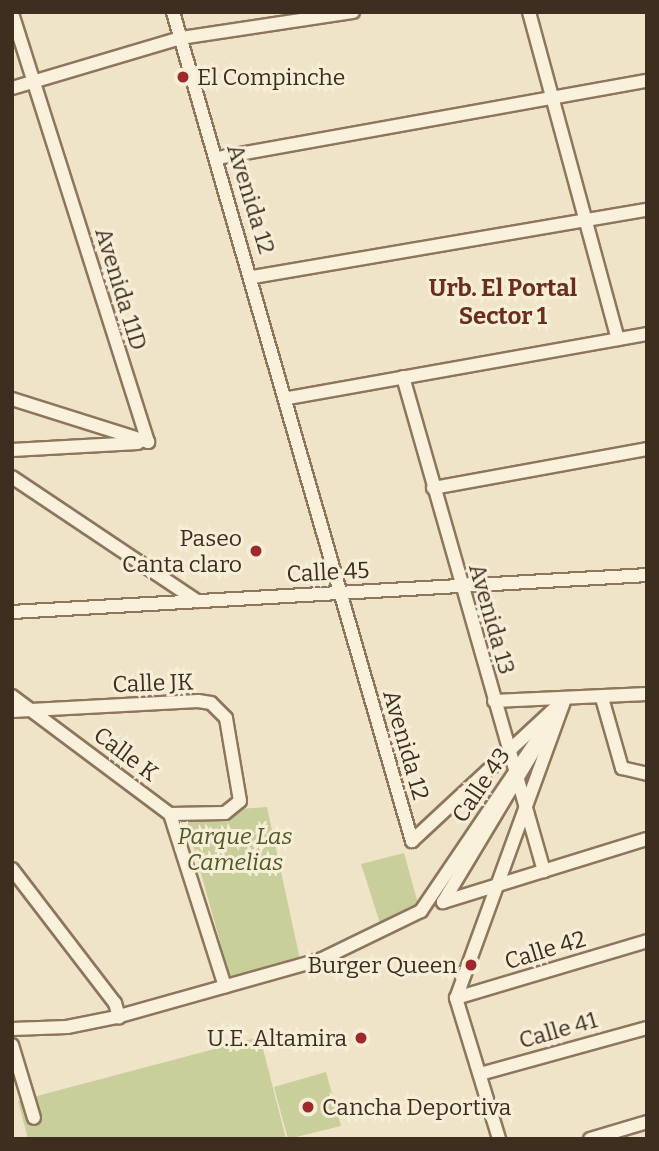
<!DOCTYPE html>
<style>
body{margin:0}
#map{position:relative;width:659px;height:1151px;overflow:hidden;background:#f0e4c8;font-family:Bitter,serif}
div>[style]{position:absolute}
.green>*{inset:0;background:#c9cf9b}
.roads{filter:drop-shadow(2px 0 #8d765c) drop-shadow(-2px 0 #8d765c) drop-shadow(0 2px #8d765c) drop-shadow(0 -2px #8d765c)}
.minor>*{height:12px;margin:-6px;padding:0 6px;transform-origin:6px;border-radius:6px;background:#faf1dc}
.dots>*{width:19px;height:19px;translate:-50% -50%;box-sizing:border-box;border:4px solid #f7eed8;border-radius:50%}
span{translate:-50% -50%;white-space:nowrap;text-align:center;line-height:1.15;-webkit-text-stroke:6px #f7eed8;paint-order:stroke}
.poi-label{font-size:23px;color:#3d2e20}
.left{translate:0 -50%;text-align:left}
.right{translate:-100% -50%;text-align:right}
.street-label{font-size:23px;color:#3d2e20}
.park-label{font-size:23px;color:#4d5a26;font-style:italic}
.neighbourhood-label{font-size:24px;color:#6b2e1e;font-weight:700}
.frame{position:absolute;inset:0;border:14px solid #3d2e20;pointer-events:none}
</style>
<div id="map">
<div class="green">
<i style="clip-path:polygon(267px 807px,301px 964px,232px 984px,184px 813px)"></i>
<i style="clip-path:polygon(404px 853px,419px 907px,381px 926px,361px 864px)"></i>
<i style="clip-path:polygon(260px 1037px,286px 1139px,28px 1139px,18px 1101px)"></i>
<i style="clip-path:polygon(326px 1072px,341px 1126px,288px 1139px,274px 1087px)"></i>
</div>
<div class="roads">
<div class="minor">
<i style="left:173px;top:12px;width:863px;rotate:73.92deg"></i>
<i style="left:412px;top:841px;width:209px;rotate:-42.9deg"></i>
<i style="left:565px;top:699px;width:318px;rotate:110deg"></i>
<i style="left:456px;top:998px;width:147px;rotate:73deg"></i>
<i style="left:529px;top:12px;width:339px;rotate:74.8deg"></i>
<i style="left:12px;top:88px;width:176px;rotate:-16.5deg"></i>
<i style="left:181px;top:38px;width:174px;rotate:-8.6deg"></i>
<i style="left:217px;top:158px;width:437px;rotate:-10.2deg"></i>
<i style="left:253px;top:277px;width:400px;rotate:-9.7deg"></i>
<i style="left:403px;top:377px;width:514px;rotate:74.07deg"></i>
<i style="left:288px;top:398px;width:365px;rotate:-10.1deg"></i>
<i style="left:12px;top:399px;width:143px;rotate:17.5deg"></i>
<i style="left:148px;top:442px;width:451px;rotate:-107.6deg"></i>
<i style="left:12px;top:450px;width:126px;rotate:-3.2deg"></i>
<i style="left:12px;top:477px;width:223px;rotate:33.8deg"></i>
<i style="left:433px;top:488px;width:218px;rotate:-10.3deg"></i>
<i style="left:12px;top:612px;width:636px;rotate:-3.33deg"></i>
<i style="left:12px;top:696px;width:197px;rotate:36.8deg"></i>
<i style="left:170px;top:814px;width:55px;rotate:-1deg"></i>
<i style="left:225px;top:813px;width:19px;rotate:-39deg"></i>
<i style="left:240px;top:801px;width:84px;rotate:-99.6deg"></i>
<i style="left:226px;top:718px;width:21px;rotate:-135deg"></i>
<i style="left:211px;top:703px;width:13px;rotate:-171deg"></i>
<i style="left:198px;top:701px;width:186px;rotate:176.9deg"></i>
<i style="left:602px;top:698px;width:73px;rotate:74.1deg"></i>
<i style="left:622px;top:768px;width:26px;rotate:13deg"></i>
<i style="left:494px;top:701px;width:153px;rotate:-2.6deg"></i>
<i style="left:550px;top:724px;width:208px;rotate:121deg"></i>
<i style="left:443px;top:902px;width:214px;rotate:-17.2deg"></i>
<i style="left:170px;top:814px;width:181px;rotate:72.3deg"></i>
<i style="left:12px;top:869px;width:169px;rotate:52.5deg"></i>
<i style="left:115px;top:1003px;width:15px;rotate:74deg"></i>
<i style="left:456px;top:998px;width:199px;rotate:-16.6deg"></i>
<i style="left:12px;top:1029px;width:55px;rotate:-2.1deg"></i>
<i style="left:67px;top:1027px;width:50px;rotate:-11.5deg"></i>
<i style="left:116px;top:1017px;width:214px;rotate:-15.7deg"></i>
<i style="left:322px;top:959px;width:110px;rotate:-25.9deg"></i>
<i style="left:421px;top:911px;width:232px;rotate:-55.9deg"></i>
<i style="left:12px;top:1045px;width:76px;rotate:73.2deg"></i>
<i style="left:480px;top:1074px;width:173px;rotate:-15.4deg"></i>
<i style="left:590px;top:1139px;width:59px;rotate:-16.6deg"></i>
</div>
</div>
<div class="dots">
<i style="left:183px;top:77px;background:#9e2a2b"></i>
<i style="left:256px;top:551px;background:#9e2a2b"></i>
<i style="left:471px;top:965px;background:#9e2a2b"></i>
<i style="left:361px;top:1038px;background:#9e2a2b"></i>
<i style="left:308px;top:1107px;background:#9e2a2b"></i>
</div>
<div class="poi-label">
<span class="left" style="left:197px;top:77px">El Compinche</span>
<span class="right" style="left:242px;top:551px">Paseo<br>Canta claro</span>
<span class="right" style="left:457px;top:965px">Burger Queen</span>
<span class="right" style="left:347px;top:1038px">U.E. Altamira</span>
<span class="left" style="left:322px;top:1107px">Cancha Deportiva</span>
</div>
<div class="street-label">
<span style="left:251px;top:199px;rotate:73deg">Avenida 12</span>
<span style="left:121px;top:289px;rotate:73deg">Avenida 11D</span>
<span style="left:328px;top:572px;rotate:-3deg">Calle 45</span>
<span style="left:492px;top:619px;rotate:74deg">Avenida 13</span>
<span style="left:153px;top:683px;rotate:-2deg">Calle JK</span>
<span style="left:406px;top:745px;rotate:74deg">Avenida 12</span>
<span style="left:126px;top:754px;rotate:37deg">Calle K</span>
<span style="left:481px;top:785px;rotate:-56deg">Calle 43</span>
<span style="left:545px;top:950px;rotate:-17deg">Calle 42</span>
<span style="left:558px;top:1030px;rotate:-16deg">Calle 41</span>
</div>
<div class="park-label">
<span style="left:235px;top:849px">Parque Las<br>Camelias</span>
</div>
<div class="neighbourhood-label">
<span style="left:503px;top:303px">Urb. El Portal<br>Sector 1</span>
</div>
<div class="frame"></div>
</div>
